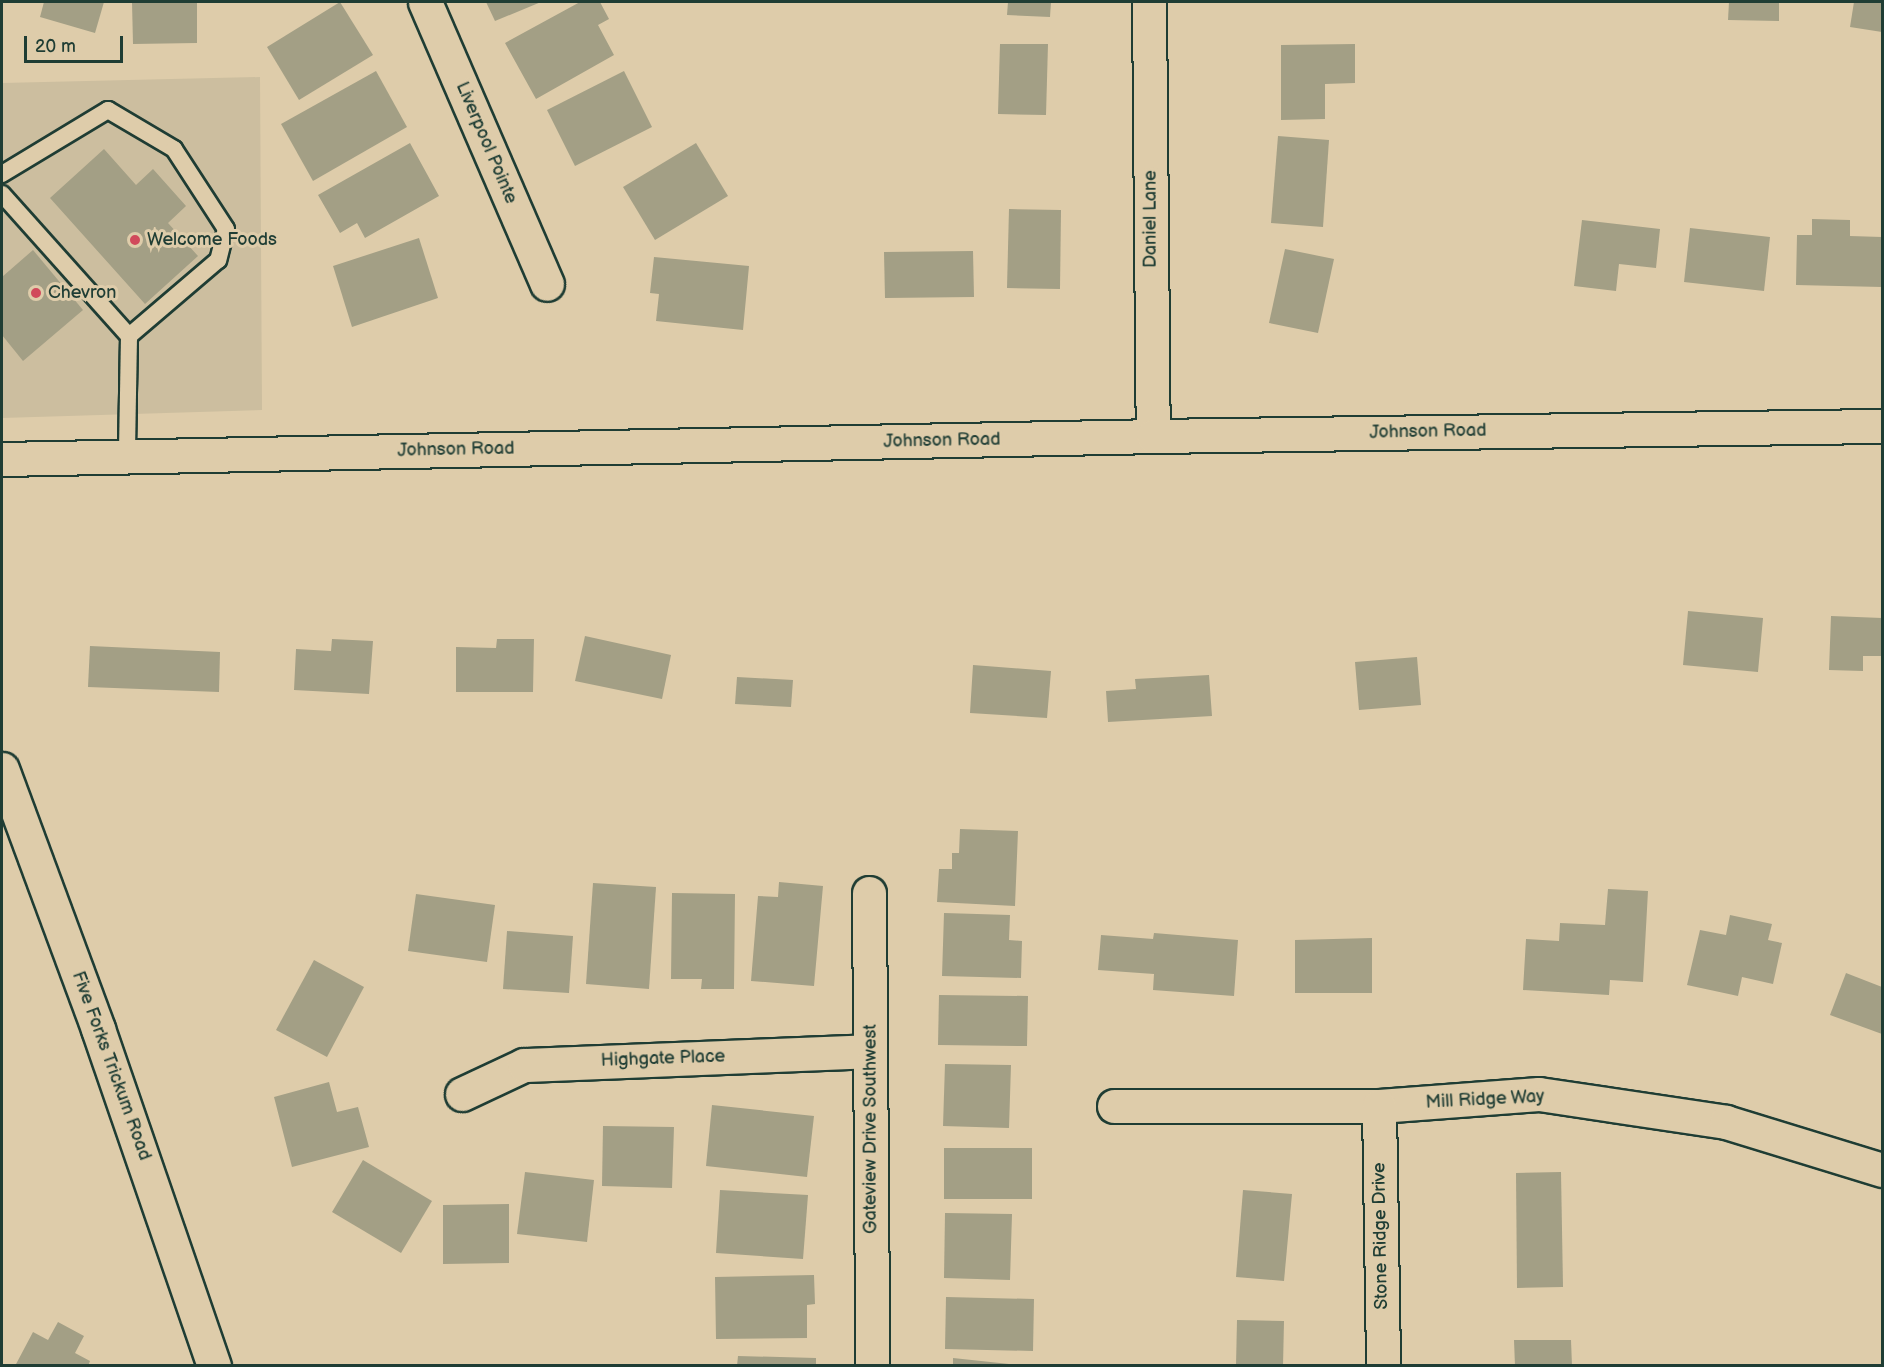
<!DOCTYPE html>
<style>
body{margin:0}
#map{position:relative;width:1884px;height:1367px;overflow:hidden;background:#deccaa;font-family:"Balsamiq Sans",sans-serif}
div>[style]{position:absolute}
.built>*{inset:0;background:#ccbe9f}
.building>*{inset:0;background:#a39f85}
.roads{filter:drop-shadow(2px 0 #1f3d34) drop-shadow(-2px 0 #1f3d34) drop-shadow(0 2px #1f3d34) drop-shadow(0 -2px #1f3d34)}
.lane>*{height:16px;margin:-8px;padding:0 8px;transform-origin:8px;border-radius:8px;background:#deccaa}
.street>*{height:33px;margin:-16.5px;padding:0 16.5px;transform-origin:16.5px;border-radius:16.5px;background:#deccaa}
.secondary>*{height:33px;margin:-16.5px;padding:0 16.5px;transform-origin:16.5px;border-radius:16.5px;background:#deccaa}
.dots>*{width:16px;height:16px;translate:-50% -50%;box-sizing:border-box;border:3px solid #deccaa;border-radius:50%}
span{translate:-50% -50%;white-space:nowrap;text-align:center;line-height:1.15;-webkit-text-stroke:6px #deccaa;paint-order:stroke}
.street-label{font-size:18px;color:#1f3d34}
.poi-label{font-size:18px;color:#1f3d34}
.left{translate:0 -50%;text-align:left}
.frame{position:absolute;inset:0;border:3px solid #1f3d34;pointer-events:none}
.scale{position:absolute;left:24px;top:36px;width:99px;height:27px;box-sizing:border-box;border:3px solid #1f3d34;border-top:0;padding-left:8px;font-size:18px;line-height:21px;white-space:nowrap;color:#1f3d34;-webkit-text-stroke:4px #deccaa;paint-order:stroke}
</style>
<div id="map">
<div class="built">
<i style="clip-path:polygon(260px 77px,262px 410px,2px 418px,2px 83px)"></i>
</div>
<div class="building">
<i style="clip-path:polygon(44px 2px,104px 2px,95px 33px,40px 17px)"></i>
<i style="clip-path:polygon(132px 2px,197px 2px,197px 43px,133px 44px)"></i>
<i style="clip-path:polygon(340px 2px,373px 55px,299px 100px,267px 47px)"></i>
<i style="clip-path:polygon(486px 2px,541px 2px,495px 21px)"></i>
<i style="clip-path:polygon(580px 2px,600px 2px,609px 19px,598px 25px,614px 55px,536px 99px,505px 43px)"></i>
<i style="clip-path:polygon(1008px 2px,1051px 2px,1050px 17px,1007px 15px)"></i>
<i style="clip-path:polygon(1729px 2px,1779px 2px,1779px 21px,1728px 20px)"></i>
<i style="clip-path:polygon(1854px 2px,1882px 2px,1882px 32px,1850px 27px)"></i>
<i style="clip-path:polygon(1000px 44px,1048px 44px,1046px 115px,998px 114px)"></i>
<i style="clip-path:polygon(1355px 44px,1355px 83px,1325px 84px,1325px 119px,1281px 120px,1281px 45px)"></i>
<i style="clip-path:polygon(376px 71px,407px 127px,313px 181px,281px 124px)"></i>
<i style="clip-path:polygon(624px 71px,652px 127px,575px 166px,547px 110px)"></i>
<i style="clip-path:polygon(1278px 136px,1329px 140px,1323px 227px,1271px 223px)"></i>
<i style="clip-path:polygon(410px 143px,439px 196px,365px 238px,357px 223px,340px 233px,318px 195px)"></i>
<i style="clip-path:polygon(696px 143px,728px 196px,655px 240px,623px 187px)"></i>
<i style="clip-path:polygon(104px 149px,136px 185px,153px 169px,186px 206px,168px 223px,198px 256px,145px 304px,50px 198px)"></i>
<i style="clip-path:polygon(1009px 209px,1061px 210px,1060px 289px,1007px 288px)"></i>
<i style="clip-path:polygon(1812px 219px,1850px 220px,1850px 236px,1882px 237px,1882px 287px,1796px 285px,1797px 235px,1812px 235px)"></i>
<i style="clip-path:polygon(1582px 220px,1660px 229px,1656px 268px,1619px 264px,1616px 291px,1574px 286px)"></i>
<i style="clip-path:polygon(1690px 228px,1770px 237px,1764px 291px,1684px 282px)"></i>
<i style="clip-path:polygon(419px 238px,438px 298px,352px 327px,333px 266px)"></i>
<i style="clip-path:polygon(1285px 249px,1334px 259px,1318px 333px,1269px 323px)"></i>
<i style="clip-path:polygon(33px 250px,83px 310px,23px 361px,2px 335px,2px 277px)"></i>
<i style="clip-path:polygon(973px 251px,974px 297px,885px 298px,884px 252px)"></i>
<i style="clip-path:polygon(654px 257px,749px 266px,743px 330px,656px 321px,659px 294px,650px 293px)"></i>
<i style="clip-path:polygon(1688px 611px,1763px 618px,1758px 672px,1683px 665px)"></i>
<i style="clip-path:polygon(1831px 616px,1882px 618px,1882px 656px,1863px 656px,1863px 671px,1829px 670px)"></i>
<i style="clip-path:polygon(585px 636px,671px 655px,662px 699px,575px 681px)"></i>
<i style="clip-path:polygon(332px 639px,373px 641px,369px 694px,294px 690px,296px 649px,331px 651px)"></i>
<i style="clip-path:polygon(497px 639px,534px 639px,533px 692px,456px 692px,456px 647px,496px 648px)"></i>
<i style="clip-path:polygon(90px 646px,220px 652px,219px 692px,88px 687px)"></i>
<i style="clip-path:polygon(1417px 657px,1421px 705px,1359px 710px,1355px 662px)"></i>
<i style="clip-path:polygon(973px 665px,1051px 671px,1047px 718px,970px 713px)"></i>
<i style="clip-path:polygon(1209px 675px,1212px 716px,1108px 722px,1106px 691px,1136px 689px,1135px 679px)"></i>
<i style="clip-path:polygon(737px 677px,793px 680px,791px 707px,735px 704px)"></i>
<i style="clip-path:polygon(960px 829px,1018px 831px,1015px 906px,937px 902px,939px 869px,952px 869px,952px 853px,959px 853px)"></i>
<i style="clip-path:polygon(779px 882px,823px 886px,814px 986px,751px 981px,758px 896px,778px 897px)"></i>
<i style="clip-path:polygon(593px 883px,656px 887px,649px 989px,586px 984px)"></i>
<i style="clip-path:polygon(1608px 889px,1648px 891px,1643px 982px,1610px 980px,1609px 995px,1523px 990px,1526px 939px,1559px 941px,1560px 923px,1605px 925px)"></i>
<i style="clip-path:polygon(672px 893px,735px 894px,734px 989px,701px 989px,702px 979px,671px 979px)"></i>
<i style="clip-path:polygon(416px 894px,495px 905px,487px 962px,408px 951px)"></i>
<i style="clip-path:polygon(944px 913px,1010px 915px,1009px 940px,1022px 941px,1021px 978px,942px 976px)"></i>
<i style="clip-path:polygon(1730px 915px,1772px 924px,1768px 940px,1782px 943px,1773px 984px,1742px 977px,1738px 996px,1687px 985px,1700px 930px,1726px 935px)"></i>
<i style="clip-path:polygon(507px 931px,573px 936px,569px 993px,503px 989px)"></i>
<i style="clip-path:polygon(1154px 933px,1238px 940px,1234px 996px,1153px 990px,1154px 974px,1098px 970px,1101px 935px,1153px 939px)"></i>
<i style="clip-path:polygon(1372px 938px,1372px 993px,1295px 993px,1295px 940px)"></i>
<i style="clip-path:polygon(314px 960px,364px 987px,327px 1057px,276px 1030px)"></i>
<i style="clip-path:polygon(1846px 973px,1882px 987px,1882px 1034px,1830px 1015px)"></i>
<i style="clip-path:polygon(939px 995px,1028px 996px,1027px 1046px,938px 1045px)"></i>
<i style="clip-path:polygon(945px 1064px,1011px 1065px,1009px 1128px,943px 1126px)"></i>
<i style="clip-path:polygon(329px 1082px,337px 1112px,358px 1107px,369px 1147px,292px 1167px,274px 1097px)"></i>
<i style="clip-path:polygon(712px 1105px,814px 1116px,807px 1177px,706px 1166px)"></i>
<i style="clip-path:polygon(603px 1126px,674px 1127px,672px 1188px,602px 1186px)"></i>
<i style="clip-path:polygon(944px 1148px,1032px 1148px,1032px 1199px,944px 1199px)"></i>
<i style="clip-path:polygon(363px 1160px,432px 1201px,401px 1253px,332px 1212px)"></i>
<i style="clip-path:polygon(525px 1172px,594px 1180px,587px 1242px,517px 1234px)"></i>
<i style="clip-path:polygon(1561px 1172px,1563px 1287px,1517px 1288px,1516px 1173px)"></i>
<i style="clip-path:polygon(720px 1190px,808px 1195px,803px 1259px,716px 1253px)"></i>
<i style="clip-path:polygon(1243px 1190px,1292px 1194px,1284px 1281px,1236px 1277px)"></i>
<i style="clip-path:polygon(509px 1204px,509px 1263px,443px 1264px,443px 1205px)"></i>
<i style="clip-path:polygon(945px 1213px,1012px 1214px,1010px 1280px,944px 1278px)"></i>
<i style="clip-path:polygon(814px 1275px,815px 1304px,807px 1305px,807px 1338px,716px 1339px,715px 1277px)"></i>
<i style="clip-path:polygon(946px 1297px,1034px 1299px,1033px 1351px,945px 1349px)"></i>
<i style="clip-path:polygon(1237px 1320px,1284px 1321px,1283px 1366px,1236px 1366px)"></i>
<i style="clip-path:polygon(58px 1322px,84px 1336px,75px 1353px,90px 1361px,88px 1366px,15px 1366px,33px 1332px,48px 1340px)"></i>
<i style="clip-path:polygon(1514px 1340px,1571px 1340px,1572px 1366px,1515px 1366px)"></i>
<i style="clip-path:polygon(738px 1356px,816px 1358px,816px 1366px,737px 1366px)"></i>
<i style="clip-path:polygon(953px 1358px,1009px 1364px,1009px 1366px,953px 1366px)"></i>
</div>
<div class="roads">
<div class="lane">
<i style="left:2px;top:174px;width:124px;rotate:-31.1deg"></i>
<i style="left:108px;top:110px;width:77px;rotate:30.6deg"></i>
<i style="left:174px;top:149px;width:95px;rotate:57deg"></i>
<i style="left:226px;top:229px;width:32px;rotate:104deg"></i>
<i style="left:218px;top:260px;width:117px;rotate:139.5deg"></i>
<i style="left:129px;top:336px;width:120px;rotate:91deg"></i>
<i style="left:2px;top:194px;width:191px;rotate:48.2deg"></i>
</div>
<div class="street">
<i style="left:425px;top:2px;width:307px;rotate:66.6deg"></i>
<i style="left:1149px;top:2px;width:434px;rotate:89.5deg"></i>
<i style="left:869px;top:893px;width:473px;rotate:89.6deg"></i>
<i style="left:462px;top:1094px;width:68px;rotate:-25.1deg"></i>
<i style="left:524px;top:1065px;width:346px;rotate:-2.3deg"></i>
<i style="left:1114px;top:1106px;width:265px"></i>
<i style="left:1379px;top:1106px;width:160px;rotate:-4.3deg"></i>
<i style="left:1539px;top:1094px;width:189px;rotate:8.5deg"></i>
<i style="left:1726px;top:1122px;width:163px;rotate:17.1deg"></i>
<i style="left:1379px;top:1106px;width:260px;rotate:89.1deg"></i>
</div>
<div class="secondary">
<i style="left:2px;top:459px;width:1151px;rotate:-1.14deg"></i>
<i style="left:1153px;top:436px;width:729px;rotate:-0.79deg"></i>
<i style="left:2px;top:769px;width:277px;rotate:69.7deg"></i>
<i style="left:98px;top:1029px;width:356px;rotate:71deg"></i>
</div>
</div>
<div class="dots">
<i style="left:135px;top:240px;background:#d1495b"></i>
<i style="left:36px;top:293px;background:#d1495b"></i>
</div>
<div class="street-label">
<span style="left:486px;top:143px;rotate:67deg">Liverpool Pointe</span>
<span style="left:1151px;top:219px;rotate:-90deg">Daniel Lane</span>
<span style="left:1428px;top:432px;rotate:-1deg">Johnson Road</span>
<span style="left:942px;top:441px;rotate:-1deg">Johnson Road</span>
<span style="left:456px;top:450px;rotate:-1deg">Johnson Road</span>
<span style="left:663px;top:1059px;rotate:-2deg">Highgate Place</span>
<span style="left:111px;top:1066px;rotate:70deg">Five Forks Trickum Road</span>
<span style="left:1485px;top:1100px;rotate:-3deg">Mill Ridge Way</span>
<span style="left:871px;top:1129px;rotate:-90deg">Gateview Drive Southwest</span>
<span style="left:1381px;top:1236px;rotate:-91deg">Stone Ridge Drive</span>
</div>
<div class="poi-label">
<span class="left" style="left:147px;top:240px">Welcome Foods</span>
<span class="left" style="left:48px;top:293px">Chevron</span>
</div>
<div class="frame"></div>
<div class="scale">20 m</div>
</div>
